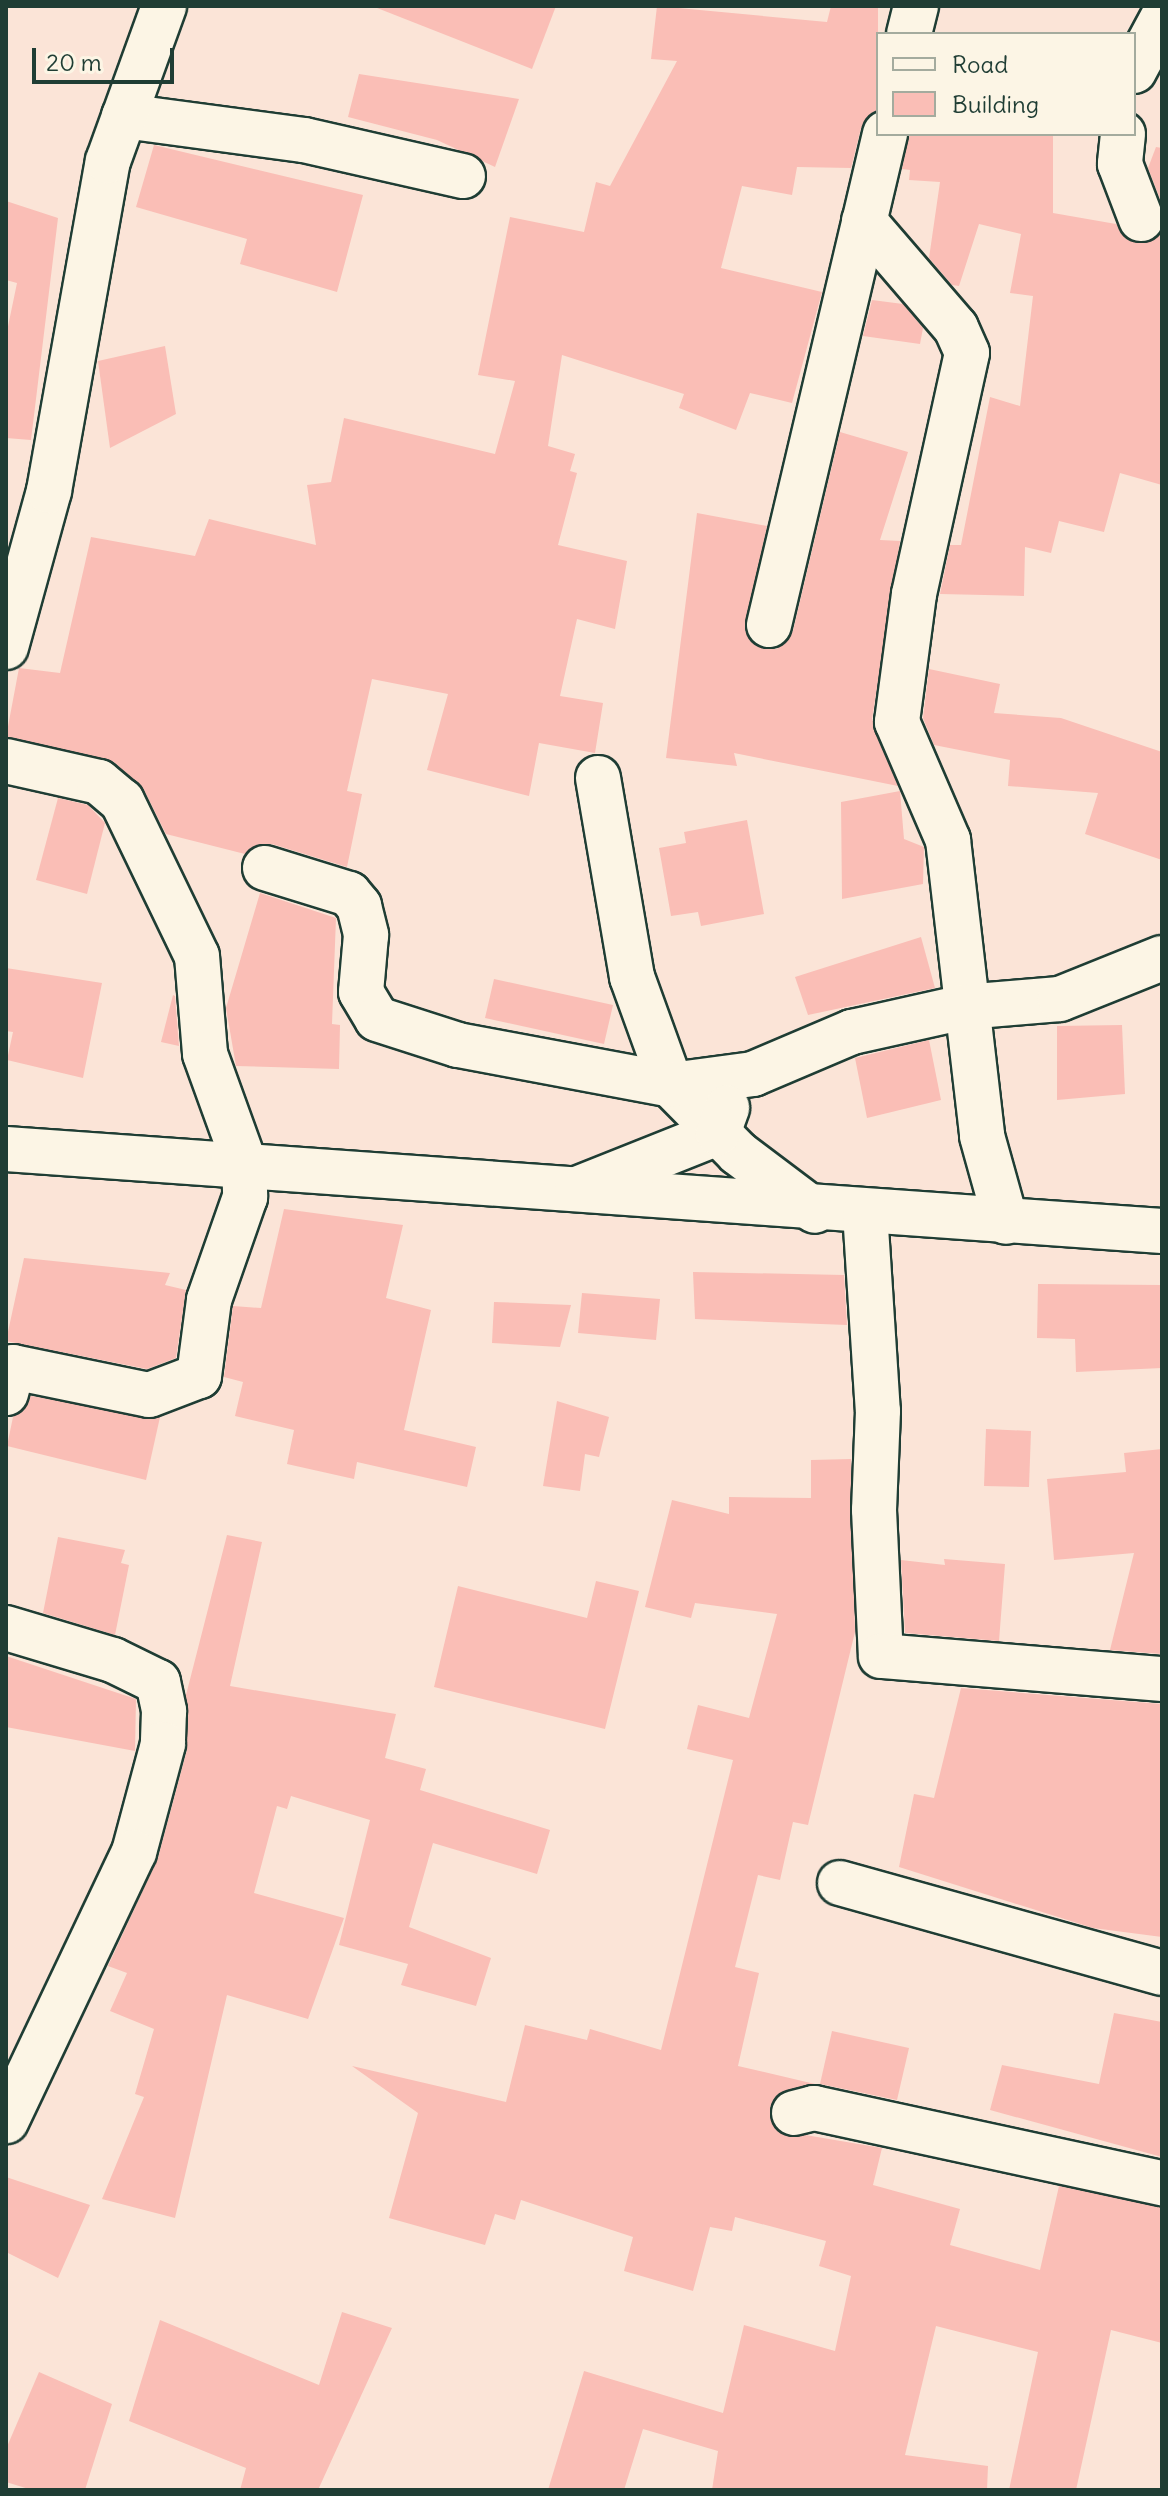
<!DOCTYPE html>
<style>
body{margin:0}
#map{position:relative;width:1168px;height:2496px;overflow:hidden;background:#fbe4d7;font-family:Delius,sans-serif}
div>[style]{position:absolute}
.building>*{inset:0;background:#fabeb6}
.roads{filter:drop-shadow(2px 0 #1f3d34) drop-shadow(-2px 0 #1f3d34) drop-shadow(0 2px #1f3d34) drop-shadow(0 -2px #1f3d34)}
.street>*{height:44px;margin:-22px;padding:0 22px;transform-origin:22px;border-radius:22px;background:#fcf5e5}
span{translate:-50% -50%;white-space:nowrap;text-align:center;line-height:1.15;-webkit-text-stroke:7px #fcf5e5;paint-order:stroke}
.frame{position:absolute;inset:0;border:8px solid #1f3d34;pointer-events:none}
.legend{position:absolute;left:876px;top:32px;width:260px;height:104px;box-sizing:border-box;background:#fcf5e5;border:2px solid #a4ab9e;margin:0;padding:10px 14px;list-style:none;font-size:24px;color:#1f3d34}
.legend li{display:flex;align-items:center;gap:16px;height:40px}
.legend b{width:40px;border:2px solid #a4ab9e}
.scale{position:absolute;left:32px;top:48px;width:142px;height:36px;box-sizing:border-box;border:4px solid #1f3d34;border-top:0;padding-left:10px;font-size:24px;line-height:28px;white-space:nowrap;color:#1f3d34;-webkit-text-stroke:6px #fcf5e5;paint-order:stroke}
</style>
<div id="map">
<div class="building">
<i style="clip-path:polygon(372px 6px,556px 6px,532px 69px)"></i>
<i style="clip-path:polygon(657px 6px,827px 22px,831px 6px,878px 6px,878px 110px,861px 128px,851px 168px,797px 167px,792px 195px,742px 186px,721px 268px,822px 292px,792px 403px,750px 393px,736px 430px,679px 408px,684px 394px,562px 355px,548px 446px,575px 454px,570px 471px,577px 473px,558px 545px,627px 561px,615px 629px,577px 619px,560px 696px,603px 703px,595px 753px,539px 743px,529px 796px,427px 770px,448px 694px,372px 679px,347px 791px,362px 794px,347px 867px,272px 844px,245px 854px,166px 834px,144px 790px,114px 762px,6px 737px,19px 668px,60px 673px,91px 537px,195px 556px,209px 519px,316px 545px,307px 485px,331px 482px,344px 418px,495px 454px,515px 381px,478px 375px,510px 217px,584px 232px,596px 182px,610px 186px,677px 61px,651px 59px)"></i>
<i style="clip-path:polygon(359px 74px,519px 99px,495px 167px,437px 140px,348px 117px)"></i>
<i style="clip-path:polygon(909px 134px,1053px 134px,1053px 213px,1116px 224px,1136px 243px,1162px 231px,1162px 485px,1120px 473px,1104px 532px,1059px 521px,1051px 553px,1025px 547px,1024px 596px,940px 594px,950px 545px,961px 545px,990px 397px,1020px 406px,1033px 296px,1010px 293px,1021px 234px,979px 224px,959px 286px,952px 285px,929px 258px,940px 182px,909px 180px,910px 170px,902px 169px)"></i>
<i style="clip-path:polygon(154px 145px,363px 195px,337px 292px,240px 264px,247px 239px,136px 207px)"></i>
<i style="clip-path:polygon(1156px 147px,1162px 148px,1162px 204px,1148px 168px)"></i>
<i style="clip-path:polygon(6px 201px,58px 218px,31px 440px,6px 438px,6px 336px,17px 283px,6px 280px)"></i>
<i style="clip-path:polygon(872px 300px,903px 304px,923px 328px,920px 344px,863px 336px)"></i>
<i style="clip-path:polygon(165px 346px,176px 414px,110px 448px,98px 361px)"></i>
<i style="clip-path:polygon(840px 432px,908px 452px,880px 540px,900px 541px,872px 719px,898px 786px,734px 753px,737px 766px,666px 758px,697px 513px,767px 526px,745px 631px,763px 649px,777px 649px,793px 631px)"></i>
<i style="clip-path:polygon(929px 669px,1000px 684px,994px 713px,1061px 718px,1162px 752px,1162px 860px,1085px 834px,1098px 793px,1008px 786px,1010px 760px,934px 745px,923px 718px)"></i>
<i style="clip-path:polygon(900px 791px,904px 839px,924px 847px,923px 884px,842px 899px,841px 802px)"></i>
<i style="clip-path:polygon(58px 798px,88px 805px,105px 823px,87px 894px,36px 880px)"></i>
<i style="clip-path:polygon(747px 820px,764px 914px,701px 926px,698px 912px,671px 916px,659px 848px,686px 843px,684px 832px)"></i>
<i style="clip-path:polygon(260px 893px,336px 918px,332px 1024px,340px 1025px,339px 1069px,236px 1066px,226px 1008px)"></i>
<i style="clip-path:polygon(921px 937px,935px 988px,808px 1015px,795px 977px)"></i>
<i style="clip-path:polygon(6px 968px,102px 983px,83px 1078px,7px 1060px,13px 1032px,6px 1031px)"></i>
<i style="clip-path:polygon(494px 979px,613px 1005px,604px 1044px,485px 1018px)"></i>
<i style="clip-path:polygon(173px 995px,175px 996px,179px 1046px,161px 1042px)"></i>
<i style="clip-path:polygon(1122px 1025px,1125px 1094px,1057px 1100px,1057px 1026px)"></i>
<i style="clip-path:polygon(929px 1040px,941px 1100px,867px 1118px,855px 1058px)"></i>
<i style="clip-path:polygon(284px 1209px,403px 1225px,386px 1298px,431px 1310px,404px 1430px,476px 1447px,467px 1487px,357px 1462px,354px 1479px,287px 1464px,294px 1430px,235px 1416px,243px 1382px,224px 1377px,233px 1306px,261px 1308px)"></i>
<i style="clip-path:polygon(24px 1258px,170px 1273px,165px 1285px,186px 1290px,176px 1358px,147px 1369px,6px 1341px)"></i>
<i style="clip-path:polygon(693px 1272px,844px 1275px,847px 1325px,695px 1319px)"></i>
<i style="clip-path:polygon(1038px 1284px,1162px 1285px,1162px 1368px,1076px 1372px,1075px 1339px,1037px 1338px)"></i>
<i style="clip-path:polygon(582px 1293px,660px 1299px,656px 1340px,578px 1333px)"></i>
<i style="clip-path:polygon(494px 1302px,571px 1305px,560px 1347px,492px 1343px)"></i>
<i style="clip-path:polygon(31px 1396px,160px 1417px,146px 1480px,7px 1446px,13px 1417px)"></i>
<i style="clip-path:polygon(557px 1401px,609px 1417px,599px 1457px,585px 1454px,580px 1491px,543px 1486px)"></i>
<i style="clip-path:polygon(986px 1429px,1031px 1431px,1029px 1487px,984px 1486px)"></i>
<i style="clip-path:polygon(1162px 1449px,1162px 1654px,1110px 1650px,1134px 1553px,1054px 1560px,1047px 1479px,1126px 1472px,1124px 1453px)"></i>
<i style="clip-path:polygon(851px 1459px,855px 1632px,808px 1825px,793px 1822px,780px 1880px,758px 1875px,735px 1967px,759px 1973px,738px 2066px,815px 2084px,776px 2096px,770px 2107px,776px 2130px,882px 2148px,873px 2185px,960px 2209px,950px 2245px,1040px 2270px,1059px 2186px,1162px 2207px,1162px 2343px,1111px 2330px,1076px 2490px,1009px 2490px,1038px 2352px,936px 2326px,905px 2455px,988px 2466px,987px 2490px,712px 2490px,718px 2451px,643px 2429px,624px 2490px,548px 2490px,584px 2371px,723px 2413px,744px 2325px,835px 2351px,851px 2276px,819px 2266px,826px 2241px,735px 2217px,732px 2231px,710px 2227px,693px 2291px,624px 2271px,633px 2237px,521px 2200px,515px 2220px,495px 2214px,485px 2245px,389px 2218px,418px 2113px,352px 2066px,506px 2102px,525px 2025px,587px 2040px,590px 2029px,661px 2050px,733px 1760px,687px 1749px,698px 1705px,749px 1718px,777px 1614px,695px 1603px,691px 1618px,645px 1607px,672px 1500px,729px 1514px,729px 1497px,811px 1498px,811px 1460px)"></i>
<i style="clip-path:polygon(227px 1535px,262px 1542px,230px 1686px,396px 1714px,385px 1758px,426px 1769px,420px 1790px,550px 1830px,537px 1874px,433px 1843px,409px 1927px,491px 1958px,476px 2006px,401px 1985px,408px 1964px,339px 1945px,370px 1820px,291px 1796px,287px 1809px,277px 1806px,254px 1893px,344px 1918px,308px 2019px,227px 1995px,175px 2218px,102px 2199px,144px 2097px,135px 2094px,154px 2029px,110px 2011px,127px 1973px,108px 1966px,158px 1858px,187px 1750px,186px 1695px)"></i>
<i style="clip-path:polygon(58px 1537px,125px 1550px,121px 1563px,129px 1565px,115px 1635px,43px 1613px)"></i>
<i style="clip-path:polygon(944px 1559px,1005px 1564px,999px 1641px,905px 1633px,901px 1560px,945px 1565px)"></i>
<i style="clip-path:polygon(596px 1581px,639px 1591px,605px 1729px,434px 1687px,458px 1586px,587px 1618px)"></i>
<i style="clip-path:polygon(6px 1656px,136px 1699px,135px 1751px,6px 1727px)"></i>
<i style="clip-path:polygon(961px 1688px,1162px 1704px,1162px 1937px,1093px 1928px,899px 1867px,914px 1794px,934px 1798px)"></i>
<i style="clip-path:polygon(1114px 2013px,1162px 2022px,1162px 2157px,990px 2110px,1002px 2065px,1099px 2084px)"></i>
<i style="clip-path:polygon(832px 2031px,909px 2048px,897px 2100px,820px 2084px)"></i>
<i style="clip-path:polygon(6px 2177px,90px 2205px,58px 2278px,6px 2252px)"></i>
<i style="clip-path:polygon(342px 2312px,392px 2328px,318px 2490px,240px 2490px,246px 2468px,129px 2421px,160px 2320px,319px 2385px)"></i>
<i style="clip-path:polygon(39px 2372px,112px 2404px,85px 2490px,32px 2490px,6px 2482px,6px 2449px)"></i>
</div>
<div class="roads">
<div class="street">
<i style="left:909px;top:34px;width:29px;rotate:-76deg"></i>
<i style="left:1134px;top:71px;width:59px;rotate:-61.7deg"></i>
<i style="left:124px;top:116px;width:182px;rotate:7.6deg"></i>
<i style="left:304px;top:140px;width:163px;rotate:12.8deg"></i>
<i style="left:1123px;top:134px;width:30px;rotate:96deg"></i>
<i style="left:1120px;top:164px;width:59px;rotate:69.1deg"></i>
<i style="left:864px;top:221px;width:141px;rotate:49.3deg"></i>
<i style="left:956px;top:328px;width:27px;rotate:66deg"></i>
<i style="left:967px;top:353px;width:247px;rotate:102.4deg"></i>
<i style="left:914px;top:594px;width:129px;rotate:97.6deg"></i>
<i style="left:897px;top:722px;width:129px;rotate:66.6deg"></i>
<i style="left:948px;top:840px;width:298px;rotate:83.4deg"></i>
<i style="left:982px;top:1136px;width:89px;rotate:74.4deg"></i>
<i style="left:769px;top:625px;width:505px;rotate:-76.71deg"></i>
<i style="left:6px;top:647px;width:162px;rotate:-74.6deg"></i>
<i style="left:49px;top:491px;width:335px;rotate:-79.9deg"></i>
<i style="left:108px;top:161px;width:165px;rotate:-70.1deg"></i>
<i style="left:6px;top:761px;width:95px;rotate:12.7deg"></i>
<i style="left:99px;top:782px;width:30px;rotate:40deg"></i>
<i style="left:122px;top:801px;width:172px;rotate:64.2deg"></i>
<i style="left:197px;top:956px;width:98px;rotate:85.3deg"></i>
<i style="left:205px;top:1054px;width:115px;rotate:70.1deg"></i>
<i style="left:244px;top:1162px;width:35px;rotate:88deg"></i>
<i style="left:245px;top:1197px;width:109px;rotate:109.3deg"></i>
<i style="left:209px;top:1300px;width:77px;rotate:97.5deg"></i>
<i style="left:199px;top:1376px;width:53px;rotate:159.2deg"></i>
<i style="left:149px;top:1395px;width:139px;rotate:-168.4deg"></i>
<i style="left:13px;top:1367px;width:27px;rotate:105deg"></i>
<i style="left:598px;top:778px;width:202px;rotate:80.3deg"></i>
<i style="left:632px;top:977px;width:115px;rotate:70.1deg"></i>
<i style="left:671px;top:1085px;width:95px;rotate:45.4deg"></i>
<i style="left:738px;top:1153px;width:96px;rotate:37deg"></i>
<i style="left:265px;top:868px;width:88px;rotate:17.2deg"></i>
<i style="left:349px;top:894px;width:16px;rotate:50deg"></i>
<i style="left:359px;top:906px;width:30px;rotate:76deg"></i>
<i style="left:366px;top:935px;width:57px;rotate:95deg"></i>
<i style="left:361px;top:992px;width:31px;rotate:59deg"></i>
<i style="left:377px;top:1019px;width:85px;rotate:17.8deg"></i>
<i style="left:458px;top:1045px;width:217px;rotate:10.6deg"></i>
<i style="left:671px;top:1085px;width:83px;rotate:-7.6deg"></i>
<i style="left:753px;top:1074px;width:108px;rotate:-23deg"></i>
<i style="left:852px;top:1032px;width:115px;rotate:-12.6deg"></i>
<i style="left:964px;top:1007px;width:96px;rotate:-4.8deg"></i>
<i style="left:1060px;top:999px;width:110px;rotate:-21.9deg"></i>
<i style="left:6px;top:1149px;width:1159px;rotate:4.06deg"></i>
<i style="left:577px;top:1189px;width:152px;rotate:-21.7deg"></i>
<i style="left:718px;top:1133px;width:27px;rotate:-70deg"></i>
<i style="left:865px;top:1212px;width:199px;rotate:86.3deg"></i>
<i style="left:878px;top:1411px;width:99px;rotate:92.3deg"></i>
<i style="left:874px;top:1510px;width:146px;rotate:87.3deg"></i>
<i style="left:881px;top:1656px;width:282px;rotate:4.7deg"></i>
<i style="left:6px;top:1628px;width:112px;rotate:16.7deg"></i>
<i style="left:113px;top:1660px;width:50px;rotate:26.1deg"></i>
<i style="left:158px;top:1682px;width:30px;rotate:78deg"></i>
<i style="left:164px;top:1711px;width:33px;rotate:92deg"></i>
<i style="left:163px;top:1744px;width:112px;rotate:105deg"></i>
<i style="left:134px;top:1852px;width:298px;rotate:115.4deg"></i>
<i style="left:840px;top:1883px;width:334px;rotate:15.6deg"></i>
<i style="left:794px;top:2113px;width:21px;rotate:-14deg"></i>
<i style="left:814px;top:2108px;width:356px;rotate:12.2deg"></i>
</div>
</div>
<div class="frame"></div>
<ul class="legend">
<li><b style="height:10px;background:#fcf5e5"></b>Road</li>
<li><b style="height:22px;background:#fabeb6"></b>Building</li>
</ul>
<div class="scale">20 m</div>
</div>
